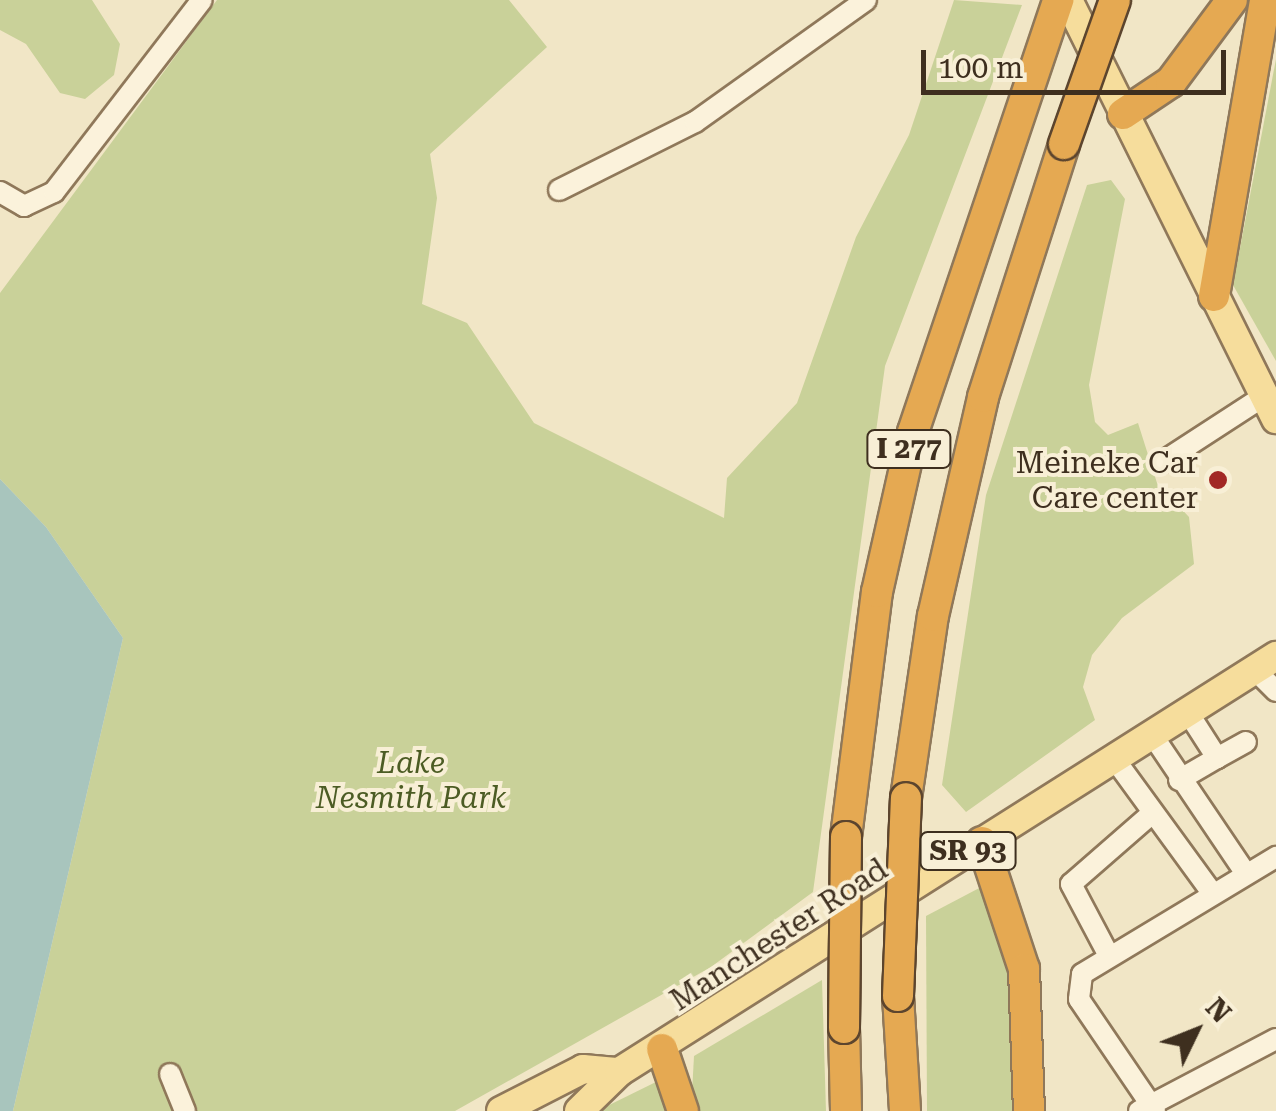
<!DOCTYPE html>
<style>
body{margin:0}
#map{position:relative;width:1276px;height:1111px;overflow:hidden;background:#f1e6c6;font-family:"Roboto Serif",serif}
div>[style]{position:absolute}
.green>*{inset:0;background:#c9d199}
.water>*{inset:0;background:#a8c5bd}
.roads{filter:drop-shadow(2px 0 #8f785a) drop-shadow(-2px 0 #8f785a) drop-shadow(0 2px #8f785a) drop-shadow(0 -2px #8f785a)}
.minor>*{height:20px;margin:-10px;padding:0 10px;transform-origin:10px;border-radius:10px;background:#fbf2db}
.major>*{height:28px;margin:-14px;padding:0 14px;transform-origin:14px;border-radius:14px;background:#f6dd9c}
.highway>*{height:30px;margin:-15px;padding:0 15px;transform-origin:15px;border-radius:15px;background:#e5a952}
.bridges{filter:drop-shadow(2px 0 #5c452e) drop-shadow(-2px 0 #5c452e) drop-shadow(0 2px #5c452e) drop-shadow(0 -2px #5c452e)}
.highway-bridge>*{height:30px;margin:-15px;padding:0 15px;transform-origin:15px;border-radius:15px;background:#e5a952}
.dots>*{width:28px;height:28px;translate:-50% -50%;box-sizing:border-box;border:5px solid #f8efd6;border-radius:50%}
span{translate:-50% -50%;white-space:nowrap;text-align:center;line-height:1.15;-webkit-text-stroke:8px #f8efd6;paint-order:stroke}
.shield-label span{padding:2px 8px;background:#f8efd6;border:2px solid;border-radius:8px;-webkit-text-stroke-width:0}
.shield-label{font-size:28px;color:#3e2f1f;font-weight:700}
.poi-label{font-size:30px;color:#3e2f1f}
.right{translate:-100% -50%;text-align:right}
.park-label{font-size:30px;color:#4c5c24;font-style:italic}
.street-label{font-size:30px;color:#3e2f1f}
.north{position:absolute;left:1146px;top:981px;width:100px;height:100px;-webkit-text-stroke:8px #f8efd6;paint-order:stroke;rotate:47deg;font-size:28px;font-weight:700;line-height:40px;text-align:center;color:#3e2f1f}
.north::after{content:'';display:block;margin:auto;width:35px;height:45px;background:#3e2f1f;clip-path:polygon(50% 0,100% 100%,50% 72%,0 100%)}
.scale{position:absolute;left:921px;top:50px;width:305px;height:45px;box-sizing:border-box;border:5px solid #3e2f1f;border-top:0;padding-left:12px;font-size:30px;line-height:35px;white-space:nowrap;color:#3e2f1f;-webkit-text-stroke:8px #f8efd6;paint-order:stroke}
</style>
<div id="map">
<div class="green">
<i style="clip-path:polygon(0 0,92px 0,120px 44px,114px 75px,85px 99px,60px 93px,26px 44px,0 30px)"></i>
<i style="clip-path:polygon(217px 0,509px 0,547px 47px,430px 154px,437px 198px,422px 304px,467px 323px,534px 423px,724px 518px,727px 478px,797px 403px,856px 237px,909px 135px,954px 0,1022px 5px,885px 366px,813px 892px,711px 967px,455px 1111px,13px 1111px,123px 638px,46px 527px,0 479px,0 293px)"></i>
<i style="clip-path:polygon(1276px 59px,1276px 361px,1233px 285px)"></i>
<i style="clip-path:polygon(1111px 180px,1125px 199px,1089px 385px,1095px 422px,1108px 435px,1138px 423px,1157px 483px,1189px 517px,1194px 564px,1122px 618px,1092px 655px,1083px 687px,1095px 720px,966px 812px,942px 785px,986px 495px,1087px 185px)"></i>
<i style="clip-path:polygon(985px 885px,998px 904px,1014px 1012px,1013px 1111px,927px 1111px,926px 916px)"></i>
<i style="clip-path:polygon(822px 980px,826px 1111px,691px 1111px,694px 1056px)"></i>
<i style="clip-path:polygon(662px 1079px,673px 1111px,597px 1111px)"></i>
</div>
<div class="water">
<i style="clip-path:polygon(0 479px,46px 527px,123px 638px,13px 1111px,0 1111px)"></i>
</div>
<div class="roads">
<div class="minor">
<i style="left:559px;top:190px;width:152px;rotate:-26.6deg"></i>
<i style="left:695px;top:122px;width:210px;rotate:-35.5deg"></i>
<i style="left:0;top:192px;width:28px;rotate:30deg"></i>
<i style="left:24px;top:206px;width:33px;rotate:-25deg"></i>
<i style="left:54px;top:192px;width:242px;rotate:-52.4deg"></i>
<i style="left:1161px;top:463px;width:123px;rotate:-33deg"></i>
<i style="left:1254px;top:669px;width:31px;rotate:45deg"></i>
<i style="left:1187px;top:711px;width:56px;rotate:57.4deg"></i>
<i style="left:1217px;top:758px;width:33px;rotate:-29deg"></i>
<i style="left:1151px;top:733px;width:170px;rotate:56deg"></i>
<i style="left:1113px;top:757px;width:168px;rotate:53.9deg"></i>
<i style="left:1179px;top:780px;width:44px;rotate:-30.1deg"></i>
<i style="left:1107px;top:952px;width:77px;rotate:-117.9deg"></i>
<i style="left:1071px;top:884px;width:105px;rotate:-41.1deg"></i>
<i style="left:170px;top:1074px;width:40px;rotate:68deg"></i>
<i style="left:1139px;top:1111px;width:155px;rotate:-27.7deg"></i>
<i style="left:1155px;top:1111px;width:135px;rotate:-124.2deg"></i>
<i style="left:1079px;top:999px;width:25px;rotate:-83deg"></i>
<i style="left:1082px;top:974px;width:227px;rotate:-31.1deg"></i>
</div>
<div class="major">
<i style="left:1068px;top:0;width:468px;rotate:63.6deg"></i>
<i style="left:501px;top:1111px;width:92px;rotate:-27.1deg"></i>
<i style="left:583px;top:1069px;width:36px;rotate:5deg"></i>
<i style="left:579px;top:1111px;width:56px;rotate:-44.3deg"></i>
<i style="left:619px;top:1072px;width:778px;rotate:-32.34deg"></i>
</div>
<div class="highway">
<i style="left:1123px;top:114px;width:58px;rotate:-33.7deg"></i>
<i style="left:1171px;top:82px;width:102px;rotate:-53.4deg"></i>
<i style="left:1214px;top:296px;width:300px;rotate:-80.2deg"></i>
<i style="left:906px;top:798px;width:184px;rotate:-81.6deg"></i>
<i style="left:933px;top:616px;width:225px;rotate:-77.1deg"></i>
<i style="left:983px;top:397px;width:266px;rotate:-72.2deg"></i>
<i style="left:846px;top:837px;width:247px;rotate:-82.8deg"></i>
<i style="left:877px;top:592px;width:164px;rotate:-77.3deg"></i>
<i style="left:913px;top:432px;width:456px;rotate:-71.4deg"></i>
<i style="left:982px;top:842px;width:134px;rotate:71.7deg"></i>
<i style="left:1024px;top:969px;width:142px;rotate:88deg"></i>
<i style="left:898px;top:996px;width:115px;rotate:86.5deg"></i>
<i style="left:844px;top:1028px;width:83px;rotate:88.6deg"></i>
<i style="left:662px;top:1049px;width:65px;rotate:71.3deg"></i>
</div>
</div>
<div class="bridges">
<div class="highway-bridge">
<i style="left:1064px;top:144px;width:153px;rotate:-70.5deg"></i>
<i style="left:898px;top:996px;width:198px;rotate:-87.7deg"></i>
<i style="left:844px;top:1028px;width:191px;rotate:-89.4deg"></i>
</div>
</div>
<div class="dots">
<i style="left:1218px;top:480px;background:#a22825"></i>
</div>
<div class="shield-label">
<span style="left:909px;top:449px">I 277</span>
<span style="left:968px;top:851px">SR 93</span>
</div>
<div class="poi-label">
<span class="right" style="left:1198px;top:480px">Meineke Car<br>Care center</span>
</div>
<div class="park-label">
<span style="left:411px;top:780px">Lake<br>Nesmith Park</span>
</div>
<div class="street-label">
<span style="left:779px;top:935px;rotate:-33deg">Manchester Road</span>
</div>
<div class="north">N</div>
<div class="scale">100 m</div>
</div>
